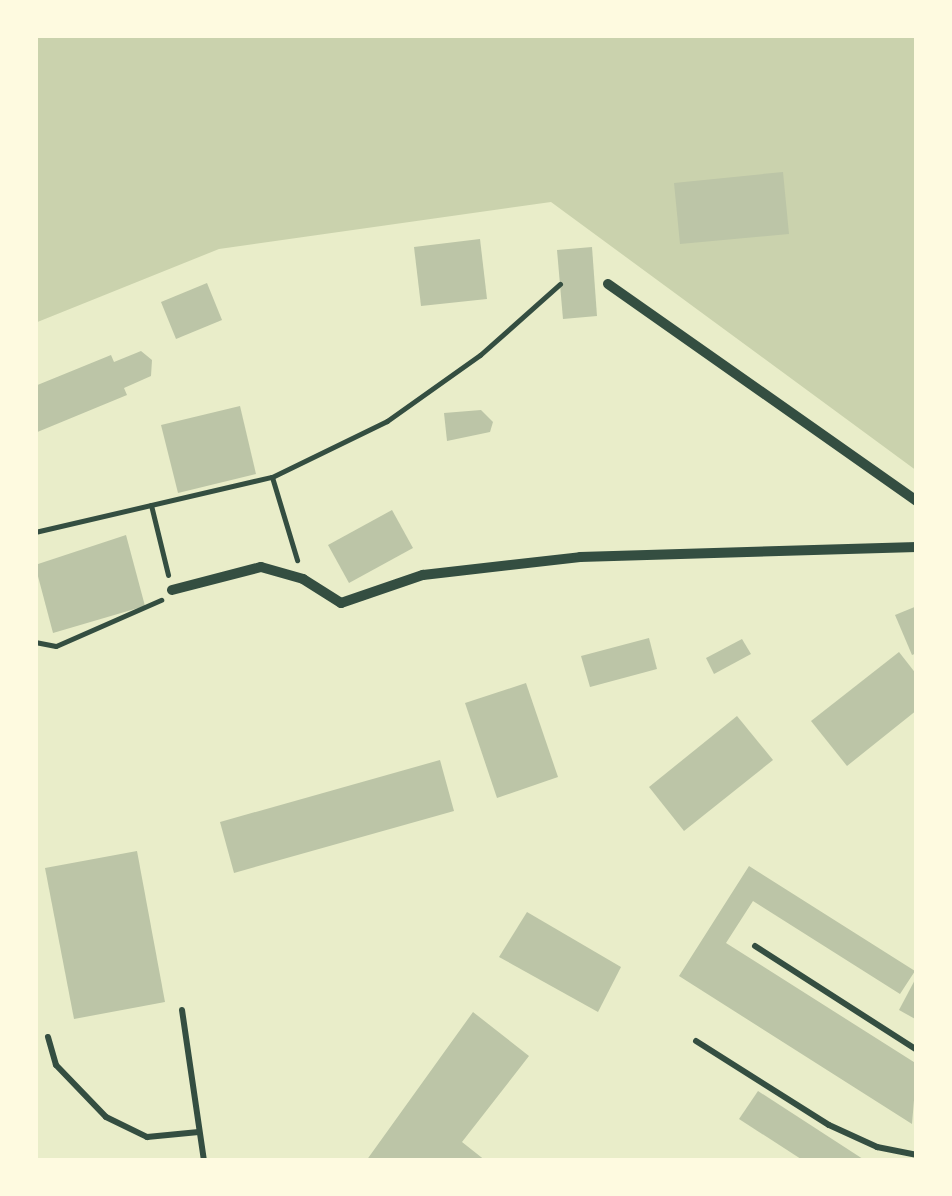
<!DOCTYPE html>
<style>
body{margin:0}
#map{position:relative;width:952px;height:1196px;overflow:hidden;background:#e9edc9;font-family:Commissioner,sans-serif}
div>[style]{position:absolute}
.green>*{inset:0;background:#cad2ad}
.building>*{inset:0;background:#bcc5a7}
.path>*{height:5px;margin:-2.5px;padding:0 2.5px;transform-origin:2.5px;border-radius:2.5px;background:#344e41}
.service>*{height:6px;margin:-3px;padding:0 3px;transform-origin:3px;border-radius:3px;background:#344e41}
.minor>*{height:10px;margin:-5px;padding:0 5px;transform-origin:5px;border-radius:5px;background:#344e41}
span{translate:-50% -50%;white-space:nowrap;text-align:center;line-height:1.15;-webkit-text-stroke:8px #fefae0;paint-order:stroke}
.frame{position:absolute;inset:0;border:38px solid #fefae0;pointer-events:none}
</style>
<div id="map">
<div class="green">
<i style="clip-path:polygon(35px 35px,917px 35px,917px 471px,551px 202px,219px 249px,35px 323px)"></i>
</div>
<div class="building">
<i style="clip-path:polygon(783px 172px,789px 234px,680px 244px,674px 183px)"></i>
<i style="clip-path:polygon(480px 239px,487px 299px,421px 306px,414px 247px)"></i>
<i style="clip-path:polygon(592px 247px,597px 316px,563px 319px,557px 250px)"></i>
<i style="clip-path:polygon(207px 283px,222px 320px,176px 339px,161px 302px)"></i>
<i style="clip-path:polygon(141px 351px,152px 360px,151px 376px,124px 388px,127px 395px,35px 433px,35px 386px,111px 355px,114px 362px)"></i>
<i style="clip-path:polygon(240px 406px,256px 474px,178px 493px,161px 425px)"></i>
<i style="clip-path:polygon(481px 410px,493px 422px,490px 432px,447px 441px,444px 413px)"></i>
<i style="clip-path:polygon(392px 510px,413px 548px,349px 583px,328px 545px)"></i>
<i style="clip-path:polygon(126px 535px,145px 606px,53px 633px,35px 565px)"></i>
<i style="clip-path:polygon(917px 606px,917px 653px,912px 655px,895px 615px)"></i>
<i style="clip-path:polygon(649px 638px,657px 669px,590px 687px,581px 656px)"></i>
<i style="clip-path:polygon(742px 639px,751px 654px,714px 674px,706px 658px)"></i>
<i style="clip-path:polygon(899px 652px,917px 675px,917px 710px,847px 766px,811px 721px)"></i>
<i style="clip-path:polygon(526px 683px,558px 777px,497px 798px,465px 703px)"></i>
<i style="clip-path:polygon(737px 716px,773px 760px,684px 831px,649px 787px)"></i>
<i style="clip-path:polygon(440px 760px,454px 811px,234px 873px,220px 822px)"></i>
<i style="clip-path:polygon(137px 851px,165px 1002px,74px 1019px,45px 868px)"></i>
<i style="clip-path:polygon(749px 866px,915px 971px,900px 994px,753px 901px,726px 943px,917px 1064px,912px 1124px,679px 976px)"></i>
<i style="clip-path:polygon(527px 912px,621px 967px,598px 1012px,499px 957px)"></i>
<i style="clip-path:polygon(917px 976px,917px 1020px,899px 1010px)"></i>
<i style="clip-path:polygon(473px 1012px,529px 1056px,462px 1142px,486px 1161px,366px 1161px)"></i>
<i style="clip-path:polygon(758px 1091px,866px 1161px,804px 1161px,739px 1119px)"></i>
</div>
<div class="path">
<i style="left:272px;top:477px;width:87px;rotate:73.2deg"></i>
<i style="left:151px;top:505px;width:72px;rotate:76.3deg"></i>
<i style="left:35px;top:532px;width:243px;rotate:-13.1deg"></i>
<i style="left:272px;top:477px;width:128px;rotate:-26deg"></i>
<i style="left:387px;top:421px;width:114px;rotate:-35.4deg"></i>
<i style="left:480px;top:355px;width:107px;rotate:-41.6deg"></i>
<i style="left:35px;top:642px;width:21px;rotate:11deg"></i>
<i style="left:56px;top:646px;width:115px;rotate:-23.7deg"></i>
</div>
<div class="service">
<i style="left:755px;top:946px;width:193px;rotate:32.7deg"></i>
<i style="left:182px;top:1010px;width:153px;rotate:81.7deg"></i>
<i style="left:48px;top:1037px;width:29px;rotate:74deg"></i>
<i style="left:56px;top:1065px;width:72px;rotate:46.1deg"></i>
<i style="left:106px;top:1117px;width:46px;rotate:26deg"></i>
<i style="left:147px;top:1137px;width:52px;rotate:-5.5deg"></i>
<i style="left:696px;top:1041px;width:157px;rotate:32.3deg"></i>
<i style="left:829px;top:1125px;width:53px;rotate:24.6deg"></i>
<i style="left:877px;top:1147px;width:41px;rotate:11.3deg"></i>
</div>
<div class="minor">
<i style="left:608px;top:284px;width:378px;rotate:35.1deg"></i>
<i style="left:172px;top:590px;width:92px;rotate:-14.5deg"></i>
<i style="left:261px;top:567px;width:44px;rotate:15.9deg"></i>
<i style="left:303px;top:579px;width:45px;rotate:32.3deg"></i>
<i style="left:341px;top:603px;width:87px;rotate:-18.9deg"></i>
<i style="left:423px;top:575px;width:158px;rotate:-6.5deg"></i>
<i style="left:580px;top:557px;width:337px;rotate:-1.7deg"></i>
</div>
<div class="frame"></div>
</div>
